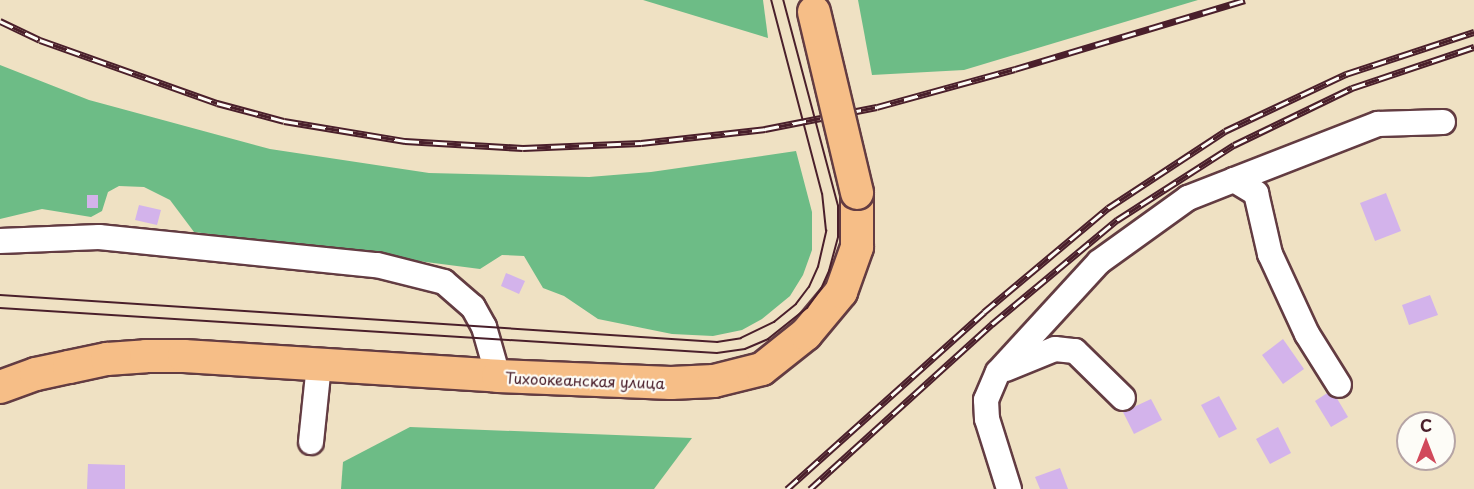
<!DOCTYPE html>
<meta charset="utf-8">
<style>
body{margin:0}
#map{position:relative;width:1474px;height:489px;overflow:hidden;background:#efe1c3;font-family:"Playpen Sans",sans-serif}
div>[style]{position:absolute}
.forest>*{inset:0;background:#6dbc86}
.building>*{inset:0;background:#d3b3eb}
.roads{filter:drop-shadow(2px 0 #633c42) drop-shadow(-2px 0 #633c42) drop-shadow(0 2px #633c42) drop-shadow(0 -2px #633c42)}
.minor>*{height:24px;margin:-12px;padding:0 12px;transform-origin:12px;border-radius:12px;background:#fff}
.major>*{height:32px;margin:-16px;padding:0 16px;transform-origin:16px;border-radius:16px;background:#f6be87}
.tram>*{height:1.5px;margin:-0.75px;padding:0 0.75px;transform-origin:0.75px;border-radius:0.75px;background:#4a1f2b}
.rail>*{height:7px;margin-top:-3.5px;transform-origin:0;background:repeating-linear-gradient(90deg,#fdfcf7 0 14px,#4a1f2b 0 28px);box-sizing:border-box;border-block:2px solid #4a1f2b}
.bridges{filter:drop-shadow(2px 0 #633c42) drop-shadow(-2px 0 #633c42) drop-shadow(0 2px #633c42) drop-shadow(0 -2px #633c42)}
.major-bridge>*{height:32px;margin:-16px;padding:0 16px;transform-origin:16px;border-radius:16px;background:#f6be87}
span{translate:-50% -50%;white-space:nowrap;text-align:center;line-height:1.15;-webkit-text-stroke:4.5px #fdfcf7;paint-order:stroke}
.street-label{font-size:15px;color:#4a1f2b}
.north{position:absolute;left:1396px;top:411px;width:60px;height:60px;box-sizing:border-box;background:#fdfcf7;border:2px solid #b5a4a5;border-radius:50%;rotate:0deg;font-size:16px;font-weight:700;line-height:24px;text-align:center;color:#4a1f2b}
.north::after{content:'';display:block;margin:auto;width:21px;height:27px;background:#d1495b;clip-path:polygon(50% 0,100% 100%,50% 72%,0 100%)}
</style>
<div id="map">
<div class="forest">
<i style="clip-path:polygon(643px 0,763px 0,768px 38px)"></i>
<i style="clip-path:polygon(858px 0,1198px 0,964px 70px,872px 75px)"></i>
<i style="clip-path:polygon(0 65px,89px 100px,270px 149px,429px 173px,589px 177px,651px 172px,796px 151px,812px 212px,812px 250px,803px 275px,790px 296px,762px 319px,742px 330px,713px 336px,672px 334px,598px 319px,564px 296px,543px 288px,524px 256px,502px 255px,480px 269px,194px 232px,170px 200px,144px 187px,119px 186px,108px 192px,102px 211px,91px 217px,42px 209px,0 219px)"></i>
<i style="clip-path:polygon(410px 427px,692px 438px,654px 489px,341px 489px,343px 462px)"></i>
</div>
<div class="building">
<i style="clip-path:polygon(1386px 193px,1401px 231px,1375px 241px,1360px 203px)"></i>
<i style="clip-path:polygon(87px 195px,98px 195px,98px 208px,87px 208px)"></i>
<i style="clip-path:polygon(139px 205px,161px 210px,157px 225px,135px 220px)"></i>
<i style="clip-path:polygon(506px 273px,525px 281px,519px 294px,501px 286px)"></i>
<i style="clip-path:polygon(1430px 295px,1438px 315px,1409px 325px,1402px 305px)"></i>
<i style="clip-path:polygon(1283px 339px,1304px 369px,1283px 384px,1262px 355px)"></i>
<i style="clip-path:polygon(1332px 390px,1348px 417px,1331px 427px,1315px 401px)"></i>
<i style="clip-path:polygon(1219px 396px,1237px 429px,1219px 438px,1201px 405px)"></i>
<i style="clip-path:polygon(1151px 399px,1162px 420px,1134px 434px,1123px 412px)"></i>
<i style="clip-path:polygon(1278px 427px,1291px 453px,1270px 464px,1256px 439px)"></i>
<i style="clip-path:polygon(88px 464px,125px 465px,125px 489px,87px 489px)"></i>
<i style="clip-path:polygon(1060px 468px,1068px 489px,1040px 489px,1035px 477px)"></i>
</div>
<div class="roads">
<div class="minor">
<i style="left:1234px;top:180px;width:155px;rotate:-21.3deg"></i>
<i style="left:1378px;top:124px;width:65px;rotate:-1.8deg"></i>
<i style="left:0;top:241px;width:99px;rotate:-2.3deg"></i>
<i style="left:99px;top:237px;width:279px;rotate:5.8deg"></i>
<i style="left:377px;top:265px;width:69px;rotate:14.2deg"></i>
<i style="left:444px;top:282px;width:38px;rotate:41deg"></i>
<i style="left:473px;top:307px;width:23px;rotate:61deg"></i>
<i style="left:484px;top:327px;width:51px;rotate:74.1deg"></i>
<i style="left:1006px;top:369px;width:53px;rotate:-22.2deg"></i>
<i style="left:1055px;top:349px;width:20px;rotate:6deg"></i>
<i style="left:1075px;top:351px;width:67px;rotate:44.4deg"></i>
<i style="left:311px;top:442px;width:77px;rotate:-84.1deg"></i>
<i style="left:1009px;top:489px;width:73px;rotate:-107.4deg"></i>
<i style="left:987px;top:419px;width:19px;rotate:-93deg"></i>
<i style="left:986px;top:400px;width:30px;rotate:-67deg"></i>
<i style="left:998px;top:372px;width:149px;rotate:-47.4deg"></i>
<i style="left:1099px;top:262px;width:110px;rotate:-35.7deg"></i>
<i style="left:1188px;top:198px;width:49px;rotate:-21.4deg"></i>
<i style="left:1234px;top:180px;width:26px;rotate:31deg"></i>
<i style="left:1256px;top:193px;width:63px;rotate:77.1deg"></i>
<i style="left:1270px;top:254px;width:88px;rotate:65.2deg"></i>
<i style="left:1307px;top:334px;width:60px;rotate:57.9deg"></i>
</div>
<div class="major">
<i style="left:0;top:387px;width:38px;rotate:-20deg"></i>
<i style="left:36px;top:374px;width:34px;rotate:-12deg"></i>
<i style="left:69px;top:367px;width:39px;rotate:-12deg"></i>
<i style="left:107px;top:359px;width:39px;rotate:-4deg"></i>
<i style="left:146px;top:356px;width:38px"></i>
<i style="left:184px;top:356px;width:315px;rotate:3.6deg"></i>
<i style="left:498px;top:376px;width:173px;rotate:2.3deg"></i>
<i style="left:671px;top:383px;width:43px;rotate:-2.7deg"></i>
<i style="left:714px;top:381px;width:49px;rotate:-14deg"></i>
<i style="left:762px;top:369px;width:56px;rotate:-38.5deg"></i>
<i style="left:806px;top:334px;width:55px;rotate:-50.2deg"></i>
<i style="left:841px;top:292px;width:48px;rotate:-70.4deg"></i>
<i style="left:857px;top:247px;width:54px;rotate:-90deg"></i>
</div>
</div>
<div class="tram">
<i style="left:0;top:295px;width:719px;rotate:3.75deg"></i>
<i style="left:717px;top:342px;width:24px;rotate:-9deg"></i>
<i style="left:741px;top:338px;width:37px;rotate:-26deg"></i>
<i style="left:774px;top:322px;width:28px;rotate:-39deg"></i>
<i style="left:796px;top:304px;width:21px;rotate:-53deg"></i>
<i style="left:809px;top:287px;width:22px;rotate:-66deg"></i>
<i style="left:818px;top:267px;width:37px;rotate:-77deg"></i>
<i style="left:826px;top:231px;width:37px;rotate:-96deg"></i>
<i style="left:822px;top:194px;width:201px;rotate:-104.7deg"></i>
<i style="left:0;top:308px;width:718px;rotate:3.59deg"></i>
<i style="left:717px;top:353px;width:28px;rotate:-8deg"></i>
<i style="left:745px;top:349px;width:25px;rotate:-23deg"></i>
<i style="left:768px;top:339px;width:50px;rotate:-38.5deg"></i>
<i style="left:807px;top:308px;width:24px;rotate:-54deg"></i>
<i style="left:821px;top:289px;width:20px;rotate:-66deg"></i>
<i style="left:829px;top:271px;width:35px;rotate:-75deg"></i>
<i style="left:838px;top:237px;width:31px;rotate:-90deg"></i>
<i style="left:838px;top:206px;width:213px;rotate:-104.9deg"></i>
</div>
<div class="rail">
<i style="left:0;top:21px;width:44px;rotate:25.4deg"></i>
<i style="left:40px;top:40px;width:188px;rotate:19.6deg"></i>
<i style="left:217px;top:103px;width:69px;rotate:15deg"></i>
<i style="left:284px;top:121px;width:123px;rotate:9.4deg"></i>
<i style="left:405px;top:141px;width:118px;rotate:3.4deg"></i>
<i style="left:523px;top:148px;width:118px;rotate:-2.4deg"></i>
<i style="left:641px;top:143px;width:125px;rotate:-6.4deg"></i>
<i style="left:765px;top:129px;width:114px;rotate:-11.1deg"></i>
<i style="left:877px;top:107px;width:143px;rotate:-15.4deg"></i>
<i style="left:1015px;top:69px;width:240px;rotate:-16.7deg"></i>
<i style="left:787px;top:489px;width:265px;rotate:-41.9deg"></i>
<i style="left:984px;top:312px;width:162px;rotate:-40deg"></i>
<i style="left:1108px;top:208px;width:140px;rotate:-33.3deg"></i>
<i style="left:1225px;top:131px;width:134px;rotate:-25.2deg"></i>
<i style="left:1346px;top:74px;width:135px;rotate:-18.2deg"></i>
<i style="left:810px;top:489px;width:246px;rotate:-42.2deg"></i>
<i style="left:992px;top:324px;width:163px;rotate:-39.8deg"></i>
<i style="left:1117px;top:220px;width:139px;rotate:-32.7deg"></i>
<i style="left:1234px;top:145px;width:131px;rotate:-25.8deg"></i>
<i style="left:1352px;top:88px;width:129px;rotate:-18.6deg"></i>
</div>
<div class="bridges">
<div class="major-bridge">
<i style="left:814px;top:12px;width:186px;rotate:76.6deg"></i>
</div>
</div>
<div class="street-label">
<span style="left:585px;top:380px;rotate:2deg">Тихоокеанская улица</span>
</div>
<div class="north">С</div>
</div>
